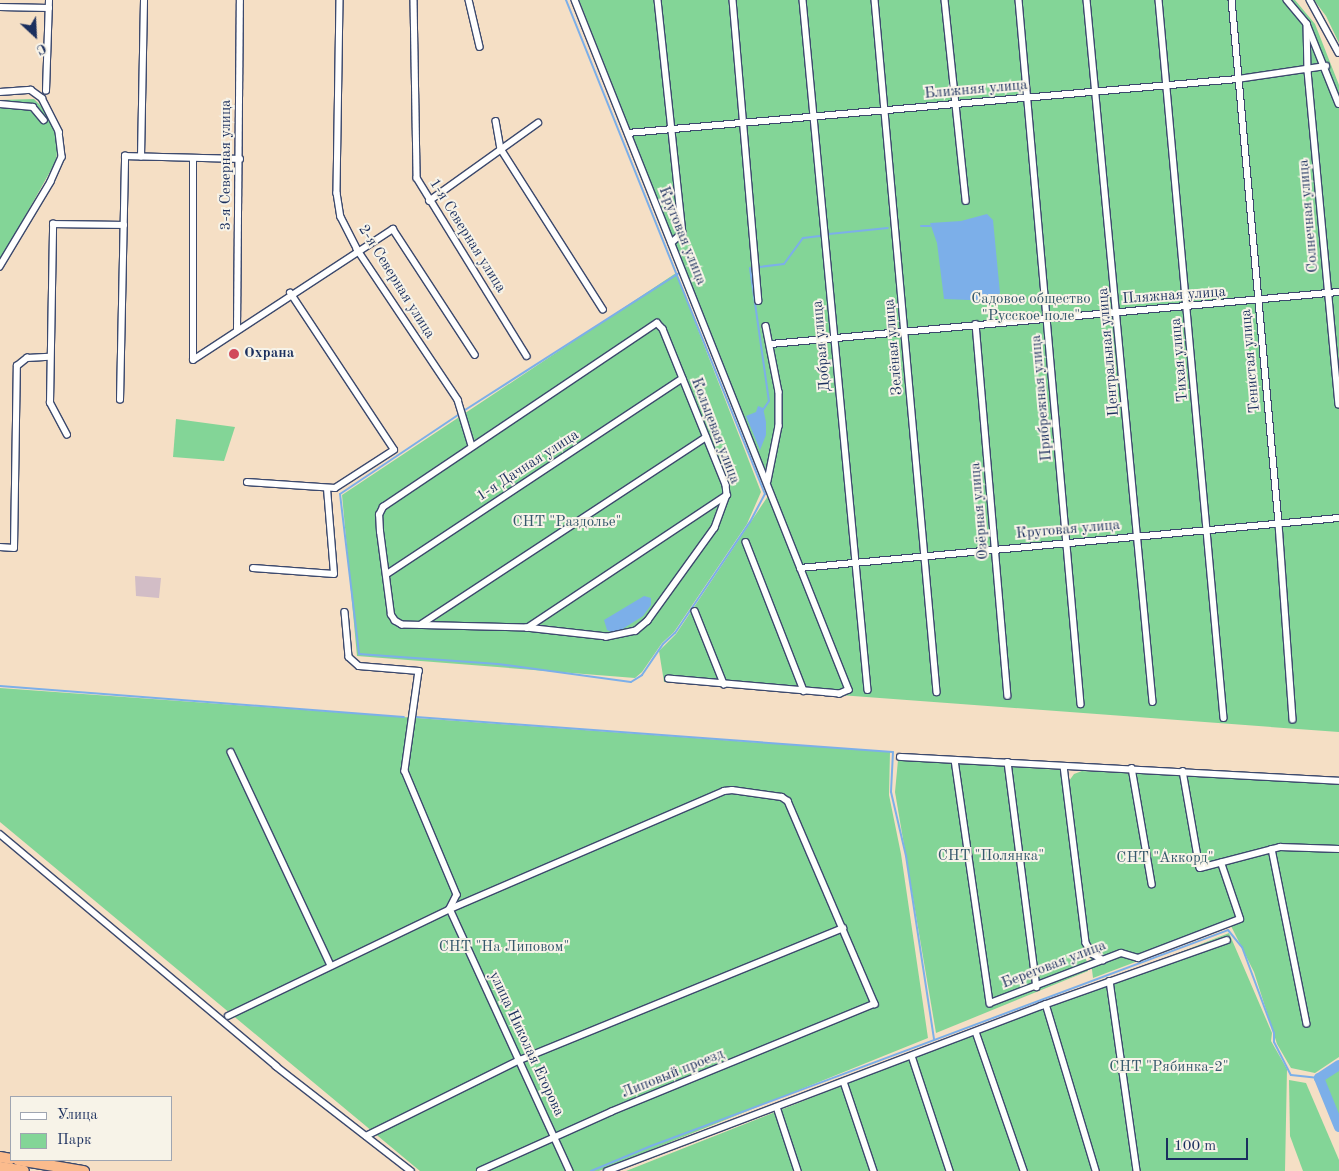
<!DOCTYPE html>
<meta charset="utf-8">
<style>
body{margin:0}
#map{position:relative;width:1339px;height:1171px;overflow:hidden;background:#f5dfc5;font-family:"Old Standard TT",serif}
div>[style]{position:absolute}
.industrial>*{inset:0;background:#d2bdc6}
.green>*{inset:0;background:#83d597}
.water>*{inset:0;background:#7cafe9}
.stream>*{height:2px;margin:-1px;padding:0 1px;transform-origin:1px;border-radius:1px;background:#7cafe9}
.river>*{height:10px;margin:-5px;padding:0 5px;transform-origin:5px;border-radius:5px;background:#7cafe9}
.roads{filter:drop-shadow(1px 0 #3c496d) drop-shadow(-1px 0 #3c496d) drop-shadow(0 1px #3c496d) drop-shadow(0 -1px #3c496d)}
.street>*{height:5.5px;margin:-2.75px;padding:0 2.75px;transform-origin:2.75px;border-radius:2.75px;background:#fff}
.highway>*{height:10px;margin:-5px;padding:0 5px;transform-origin:5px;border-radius:5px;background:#fbbb8d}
.dots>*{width:14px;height:14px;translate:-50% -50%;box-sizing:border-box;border:2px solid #f7f3e8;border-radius:50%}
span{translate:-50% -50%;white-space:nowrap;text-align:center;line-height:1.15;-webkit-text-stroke:4px #f7f3e8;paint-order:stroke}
.street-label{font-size:15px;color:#1b2f5e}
.park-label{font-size:15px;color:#35586c}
.poi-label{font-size:15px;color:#1b2f5e;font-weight:700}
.left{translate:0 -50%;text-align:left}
.legend{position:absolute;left:10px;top:1096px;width:162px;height:65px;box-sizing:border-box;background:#f7f3e8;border:1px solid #9fa5b1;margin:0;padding:6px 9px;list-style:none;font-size:15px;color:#1b2f5e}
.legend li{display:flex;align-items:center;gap:10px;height:25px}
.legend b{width:25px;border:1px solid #9fa5b1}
.north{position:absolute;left:10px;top:10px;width:50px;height:50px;-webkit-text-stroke:4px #f7f3e8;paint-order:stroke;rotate:155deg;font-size:14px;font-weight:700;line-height:20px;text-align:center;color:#1b2f5e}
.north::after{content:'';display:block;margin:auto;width:18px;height:22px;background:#1b2f5e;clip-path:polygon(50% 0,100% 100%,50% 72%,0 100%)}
.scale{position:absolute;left:1166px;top:1138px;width:82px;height:22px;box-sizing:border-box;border:2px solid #1b2f5e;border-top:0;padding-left:6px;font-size:15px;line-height:18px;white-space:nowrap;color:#1b2f5e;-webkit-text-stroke:4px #f7f3e8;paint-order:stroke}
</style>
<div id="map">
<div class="industrial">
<i style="clip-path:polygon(135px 576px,161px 578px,159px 598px,136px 596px)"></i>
</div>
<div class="green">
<i style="clip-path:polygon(579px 0,1295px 0,1315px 24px,1339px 85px,1339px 732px,664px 682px,659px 651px,676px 634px,772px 490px)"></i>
<i style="clip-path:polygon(1314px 0,1339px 0,1339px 43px,1326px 16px)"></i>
<i style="clip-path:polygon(34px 99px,47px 112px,58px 143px,56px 161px,0 261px,0 100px)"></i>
<i style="clip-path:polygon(676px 273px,761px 492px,747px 524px,674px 632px,662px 643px,642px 672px,635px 678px,357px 656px,342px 495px)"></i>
<i style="clip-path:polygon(176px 419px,235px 427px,224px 461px,173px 457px)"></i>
<i style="clip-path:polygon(0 688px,890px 752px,889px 795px,901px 854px,928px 1038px,599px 1171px,420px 1171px,0 822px)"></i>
<i style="clip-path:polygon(898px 760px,1061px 770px,1088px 971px,936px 1033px,895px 792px)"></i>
<i style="clip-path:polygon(1082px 771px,1339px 784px,1339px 1057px,1315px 1073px,1291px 1068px,1277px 1044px,1254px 972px,1231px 926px,1093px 978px,1069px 781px,1074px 774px)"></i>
<i style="clip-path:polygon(1229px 933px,1272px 1033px,1271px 1041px,1287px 1069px,1285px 1171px,626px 1171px)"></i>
<i style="clip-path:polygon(1339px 1070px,1339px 1122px,1322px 1081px)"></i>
<i style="clip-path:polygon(1289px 1080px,1306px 1083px,1339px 1160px,1339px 1171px,1303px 1171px,1290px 1136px)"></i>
</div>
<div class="water">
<i style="clip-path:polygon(987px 214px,993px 220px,1000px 293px,993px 301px,944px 299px,937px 243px,930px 223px,961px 221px)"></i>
<i style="clip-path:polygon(758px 406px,763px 408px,766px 422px,766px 435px,760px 450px,746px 416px,756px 412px)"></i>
<i style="clip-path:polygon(644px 596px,651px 598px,651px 605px,643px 616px,621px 630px,613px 633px,607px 630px,604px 620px)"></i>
</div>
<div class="stream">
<i style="left:921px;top:226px;width:9px"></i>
<i style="left:829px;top:234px;width:59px;rotate:-5.8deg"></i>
<i style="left:759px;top:267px;width:25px;rotate:-7deg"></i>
<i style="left:784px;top:264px;width:32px;rotate:-54deg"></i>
<i style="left:803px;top:238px;width:17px;rotate:-7deg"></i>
<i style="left:750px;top:268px;width:134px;rotate:81.9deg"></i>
<i style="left:769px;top:401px;width:11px;rotate:124deg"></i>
<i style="left:465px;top:410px;width:253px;rotate:-32.6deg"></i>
<i style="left:458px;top:415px;width:142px;rotate:146.2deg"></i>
<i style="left:340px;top:494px;width:161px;rotate:83.2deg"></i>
<i style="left:359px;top:654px;width:139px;rotate:4.1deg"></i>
<i style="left:498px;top:664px;width:134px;rotate:7.7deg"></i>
<i style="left:631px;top:682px;width:13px;rotate:-32deg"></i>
<i style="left:642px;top:675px;width:37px;rotate:-56deg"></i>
<i style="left:663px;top:644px;width:16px;rotate:-43deg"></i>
<i style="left:675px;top:633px;width:134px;rotate:-56deg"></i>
<i style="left:750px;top:522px;width:32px;rotate:-62deg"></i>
<i style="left:765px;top:494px;width:533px;rotate:-111.94deg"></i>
<i style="left:0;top:686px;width:405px;rotate:4.4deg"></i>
<i style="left:416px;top:717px;width:478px;rotate:4.2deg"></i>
<i style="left:893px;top:752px;width:40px;rotate:92.9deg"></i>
<i style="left:891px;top:792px;width:66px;rotate:76.8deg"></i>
<i style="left:906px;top:856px;width:185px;rotate:81.3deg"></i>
<i style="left:591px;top:1171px;width:65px;rotate:-22.6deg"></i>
<i style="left:651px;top:1146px;width:616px;rotate:-20.52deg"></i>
<i style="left:1228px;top:930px;width:22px;rotate:51deg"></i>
<i style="left:1242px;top:947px;width:92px;rotate:69.6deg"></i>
<i style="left:1274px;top:1033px;width:9px;rotate:90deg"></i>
<i style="left:1274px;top:1042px;width:37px;rotate:63deg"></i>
<i style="left:1291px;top:1075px;width:28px;rotate:6deg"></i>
</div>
<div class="river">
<i style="left:1339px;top:1065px;width:24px;rotate:147deg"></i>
<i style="left:1319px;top:1078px;width:53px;rotate:67.8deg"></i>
</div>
<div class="roads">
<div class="street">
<i style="left:340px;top:0;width:193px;rotate:90.9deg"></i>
<i style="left:337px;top:193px;width:24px;rotate:81deg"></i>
<i style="left:341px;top:217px;width:36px;rotate:63deg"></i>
<i style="left:357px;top:249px;width:182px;rotate:56.2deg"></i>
<i style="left:458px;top:400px;width:48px;rotate:73.1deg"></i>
<i style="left:414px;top:0;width:178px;rotate:89deg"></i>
<i style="left:417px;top:178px;width:209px;rotate:58.3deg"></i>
<i style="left:469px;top:0;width:48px;rotate:76.8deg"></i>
<i style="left:575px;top:0;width:742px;rotate:68.34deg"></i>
<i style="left:849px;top:690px;width:10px;rotate:156deg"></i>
<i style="left:840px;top:694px;width:172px;rotate:-175deg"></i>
<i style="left:658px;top:0;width:234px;rotate:83.9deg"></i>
<i style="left:683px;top:233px;width:15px;rotate:138deg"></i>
<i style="left:733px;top:0;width:302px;rotate:85.1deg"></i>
<i style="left:803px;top:0;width:693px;rotate:84.62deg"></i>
<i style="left:875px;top:0;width:695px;rotate:84.88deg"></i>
<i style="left:945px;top:0;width:202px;rotate:84deg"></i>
<i style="left:1019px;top:0;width:707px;rotate:84.97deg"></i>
<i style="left:1087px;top:0;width:705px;rotate:84.63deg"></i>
<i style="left:1159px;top:0;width:721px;rotate:84.83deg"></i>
<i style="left:1232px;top:0;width:526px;rotate:84.87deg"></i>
<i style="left:1279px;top:524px;width:196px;rotate:85.9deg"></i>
<i style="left:1287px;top:0;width:31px;rotate:50deg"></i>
<i style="left:1307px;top:24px;width:86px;rotate:68.2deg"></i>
<i style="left:1310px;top:0;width:60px;rotate:61.3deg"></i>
<i style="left:0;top:7px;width:49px;rotate:1.2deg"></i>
<i style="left:1307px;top:24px;width:47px;rotate:88.8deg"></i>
<i style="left:1308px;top:71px;width:335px;rotate:84.7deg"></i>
<i style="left:46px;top:91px;width:91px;rotate:-88.1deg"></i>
<i style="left:0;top:92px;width:31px;rotate:-4deg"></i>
<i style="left:31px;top:90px;width:14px;rotate:36deg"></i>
<i style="left:42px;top:98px;width:38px;rotate:63deg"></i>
<i style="left:59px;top:132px;width:25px;rotate:83deg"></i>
<i style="left:62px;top:157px;width:27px;rotate:114deg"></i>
<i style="left:51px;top:182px;width:99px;rotate:121deg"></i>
<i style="left:0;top:104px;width:33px;rotate:5deg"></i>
<i style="left:33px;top:107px;width:17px;rotate:50deg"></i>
<i style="left:496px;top:121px;width:28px;rotate:80deg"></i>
<i style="left:501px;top:149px;width:190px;rotate:57.5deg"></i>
<i style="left:628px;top:133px;width:612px;rotate:-5.06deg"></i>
<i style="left:1238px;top:79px;width:89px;rotate:-8.4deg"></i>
<i style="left:141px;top:157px;width:157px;rotate:-88.9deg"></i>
<i style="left:429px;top:201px;width:134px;rotate:-35.6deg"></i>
<i style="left:657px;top:323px;width:8px;rotate:45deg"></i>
<i style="left:663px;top:329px;width:168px;rotate:68deg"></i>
<i style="left:726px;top:485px;width:10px;rotate:84deg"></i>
<i style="left:727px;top:495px;width:35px;rotate:110deg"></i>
<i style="left:715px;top:528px;width:115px;rotate:125.8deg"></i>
<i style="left:648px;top:621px;width:16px;rotate:140deg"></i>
<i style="left:636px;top:631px;width:30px;rotate:168deg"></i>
<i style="left:607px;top:637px;width:81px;rotate:-173.6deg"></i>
<i style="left:527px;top:628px;width:125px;rotate:-178.6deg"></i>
<i style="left:402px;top:625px;width:8px;rotate:-150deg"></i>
<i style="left:395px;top:621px;width:7px;rotate:-124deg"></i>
<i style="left:391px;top:615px;width:84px;rotate:-97.5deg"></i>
<i style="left:380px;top:532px;width:17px;rotate:-93deg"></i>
<i style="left:379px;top:515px;width:9px;rotate:-63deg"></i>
<i style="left:383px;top:507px;width:330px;rotate:-33.9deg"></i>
<i style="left:976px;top:324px;width:373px;rotate:85.1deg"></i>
<i style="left:766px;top:326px;width:67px;rotate:78.9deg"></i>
<i style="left:779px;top:392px;width:34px;rotate:90deg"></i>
<i style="left:779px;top:426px;width:56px;rotate:101.3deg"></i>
<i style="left:237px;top:330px;width:330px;rotate:-89.5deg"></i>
<i style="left:771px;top:344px;width:570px;rotate:-5.23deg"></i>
<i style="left:193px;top:360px;width:239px;rotate:-33.2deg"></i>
<i style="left:393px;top:229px;width:150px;rotate:56.9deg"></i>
<i style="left:193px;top:360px;width:201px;rotate:-90deg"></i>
<i style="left:120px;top:400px;width:244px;rotate:-88.8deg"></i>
<i style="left:125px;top:156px;width:115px;rotate:1.5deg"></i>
<i style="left:67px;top:435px;width:36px;rotate:-118deg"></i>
<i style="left:50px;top:403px;width:179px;rotate:-89deg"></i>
<i style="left:53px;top:224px;width:71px;rotate:0.8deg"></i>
<i style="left:247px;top:482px;width:88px;rotate:3.9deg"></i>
<i style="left:335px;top:488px;width:70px;rotate:-32.8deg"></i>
<i style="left:394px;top:450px;width:188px;rotate:-123.5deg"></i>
<i style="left:746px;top:542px;width:160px;rotate:68.7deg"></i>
<i style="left:0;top:547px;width:14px;rotate:4deg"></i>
<i style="left:14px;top:548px;width:182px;rotate:-89.1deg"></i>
<i style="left:17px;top:366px;width:13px;rotate:-39deg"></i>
<i style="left:27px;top:358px;width:22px;rotate:-3deg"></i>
<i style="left:253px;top:568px;width:81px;rotate:4.2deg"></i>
<i style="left:334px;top:574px;width:85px;rotate:-94.7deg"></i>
<i style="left:800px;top:568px;width:541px;rotate:-5.3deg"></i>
<i style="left:387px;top:574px;width:354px;rotate:-33.5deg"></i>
<i style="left:695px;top:611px;width:79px;rotate:68.3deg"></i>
<i style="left:345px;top:612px;width:45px;rotate:84.9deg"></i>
<i style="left:349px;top:657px;width:13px;rotate:42deg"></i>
<i style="left:359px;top:666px;width:60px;rotate:4.8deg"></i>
<i style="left:419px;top:671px;width:101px;rotate:98deg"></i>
<i style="left:405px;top:771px;width:134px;rotate:67.2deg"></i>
<i style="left:457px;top:895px;width:16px;rotate:117deg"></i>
<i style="left:450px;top:909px;width:288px;rotate:65.4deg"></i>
<i style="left:420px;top:625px;width:342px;rotate:-33.3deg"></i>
<i style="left:527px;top:628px;width:240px;rotate:-33.6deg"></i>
<i style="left:231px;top:752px;width:235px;rotate:64.9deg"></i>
<i style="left:900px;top:757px;width:440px;rotate:3.1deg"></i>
<i style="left:955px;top:760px;width:246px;rotate:81.8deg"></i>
<i style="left:990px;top:1003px;width:140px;rotate:-20.9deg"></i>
<i style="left:1121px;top:953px;width:18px;rotate:16deg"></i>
<i style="left:1138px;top:958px;width:109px;rotate:-20.9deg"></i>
<i style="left:1240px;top:919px;width:59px;rotate:-108.7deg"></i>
<i style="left:1008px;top:762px;width:227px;rotate:82.7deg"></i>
<i style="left:1064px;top:766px;width:178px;rotate:82.9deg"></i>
<i style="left:1086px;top:943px;width:13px;rotate:58deg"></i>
<i style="left:1093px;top:954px;width:12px;rotate:31deg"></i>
<i style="left:1132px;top:768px;width:118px;rotate:80.2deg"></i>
<i style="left:1183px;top:771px;width:98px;rotate:80.1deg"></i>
<i style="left:1200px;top:868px;width:83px;rotate:-14.7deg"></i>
<i style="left:1280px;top:847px;width:59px;rotate:1.9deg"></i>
<i style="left:0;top:834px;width:361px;rotate:40deg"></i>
<i style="left:276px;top:1066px;width:171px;rotate:37.9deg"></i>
<i style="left:1272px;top:849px;width:178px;rotate:78.7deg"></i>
<i style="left:1110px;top:981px;width:192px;rotate:81.9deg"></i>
<i style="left:1046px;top:1004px;width:174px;rotate:73.3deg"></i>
<i style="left:228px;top:1016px;width:246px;rotate:-25.7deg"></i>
<i style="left:450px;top:909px;width:298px;rotate:-23.3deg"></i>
<i style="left:724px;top:791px;width:8px;rotate:-7deg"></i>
<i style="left:732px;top:790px;width:50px;rotate:8deg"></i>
<i style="left:782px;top:797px;width:7px;rotate:34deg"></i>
<i style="left:788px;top:801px;width:221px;rotate:66.8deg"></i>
<i style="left:875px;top:1004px;width:284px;rotate:157.7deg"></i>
<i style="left:612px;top:1112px;width:144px;rotate:155.8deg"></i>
<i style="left:976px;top:1032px;width:147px;rotate:70.9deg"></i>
<i style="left:912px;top:1056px;width:121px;rotate:71.7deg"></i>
<i style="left:844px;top:1082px;width:94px;rotate:71.4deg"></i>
<i style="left:777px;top:1107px;width:67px;rotate:71.8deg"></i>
<i style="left:366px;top:1136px;width:172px;rotate:-26.3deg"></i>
<i style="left:520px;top:1060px;width:349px;rotate:-22.2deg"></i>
<i style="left:607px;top:1171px;width:464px;rotate:-20.8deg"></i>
<i style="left:1041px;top:1006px;width:197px;rotate:-19.5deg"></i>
</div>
<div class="highway">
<i style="left:0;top:1157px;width:11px;rotate:10deg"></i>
<i style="left:18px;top:1160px;width:67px;rotate:9.5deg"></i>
<i style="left:0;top:1167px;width:24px;rotate:9deg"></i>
</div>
</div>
<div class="dots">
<i style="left:234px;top:354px;background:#d1495b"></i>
</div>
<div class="street-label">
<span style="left:976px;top:90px;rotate:-5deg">Ближняя улица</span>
<span style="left:227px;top:165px;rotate:-90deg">3-я Северная улица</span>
<span style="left:1309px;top:216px;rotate:-95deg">Солнечная улица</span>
<span style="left:467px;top:236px;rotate:58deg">1-я Северная улица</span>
<span style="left:682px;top:236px;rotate:68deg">Круговая улица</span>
<span style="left:396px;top:282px;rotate:58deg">2-я Северная улица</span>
<span style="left:1174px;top:296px;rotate:-4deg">Пляжная улица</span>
<span style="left:822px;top:346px;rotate:-95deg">Добрая улица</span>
<span style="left:894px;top:347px;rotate:-95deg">Зелёная улица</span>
<span style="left:1109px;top:352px;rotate:-95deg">Центральная улица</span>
<span style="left:1180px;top:360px;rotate:-95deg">Тихая улица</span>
<span style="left:1251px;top:361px;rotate:-95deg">Тенистая улица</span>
<span style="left:1042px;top:398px;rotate:-95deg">Прибрежная улица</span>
<span style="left:715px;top:431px;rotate:69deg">Кольцевая улица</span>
<span style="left:528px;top:466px;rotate:-33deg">1-я Дачная улица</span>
<span style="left:980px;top:511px;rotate:-95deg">Озёрная улица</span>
<span style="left:1068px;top:530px;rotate:-5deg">Круговая улица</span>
<span style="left:1054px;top:965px;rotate:-21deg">Береговая улица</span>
<span style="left:526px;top:1044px;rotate:65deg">улица Николая Егорова</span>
<span style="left:673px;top:1074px;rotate:-22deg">Липовый проезд</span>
</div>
<div class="park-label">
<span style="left:1031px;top:308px">Садовое общество<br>"Русское поле"</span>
<span style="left:567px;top:523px">СНТ "Раздолье"</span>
<span style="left:991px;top:857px">СНТ "Полянка"</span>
<span style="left:1165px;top:859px">СНТ "Аккорд"</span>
<span style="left:504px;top:948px">СНТ "На Липовом"</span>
<span style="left:1169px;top:1068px">СНТ "Рябинка-2"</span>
</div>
<div class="poi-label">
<span class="left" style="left:244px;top:354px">Охрана</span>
</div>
<ul class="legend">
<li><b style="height:6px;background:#fff"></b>Улица</li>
<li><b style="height:14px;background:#83d597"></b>Парк</li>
</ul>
<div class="north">С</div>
<div class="scale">100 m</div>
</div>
